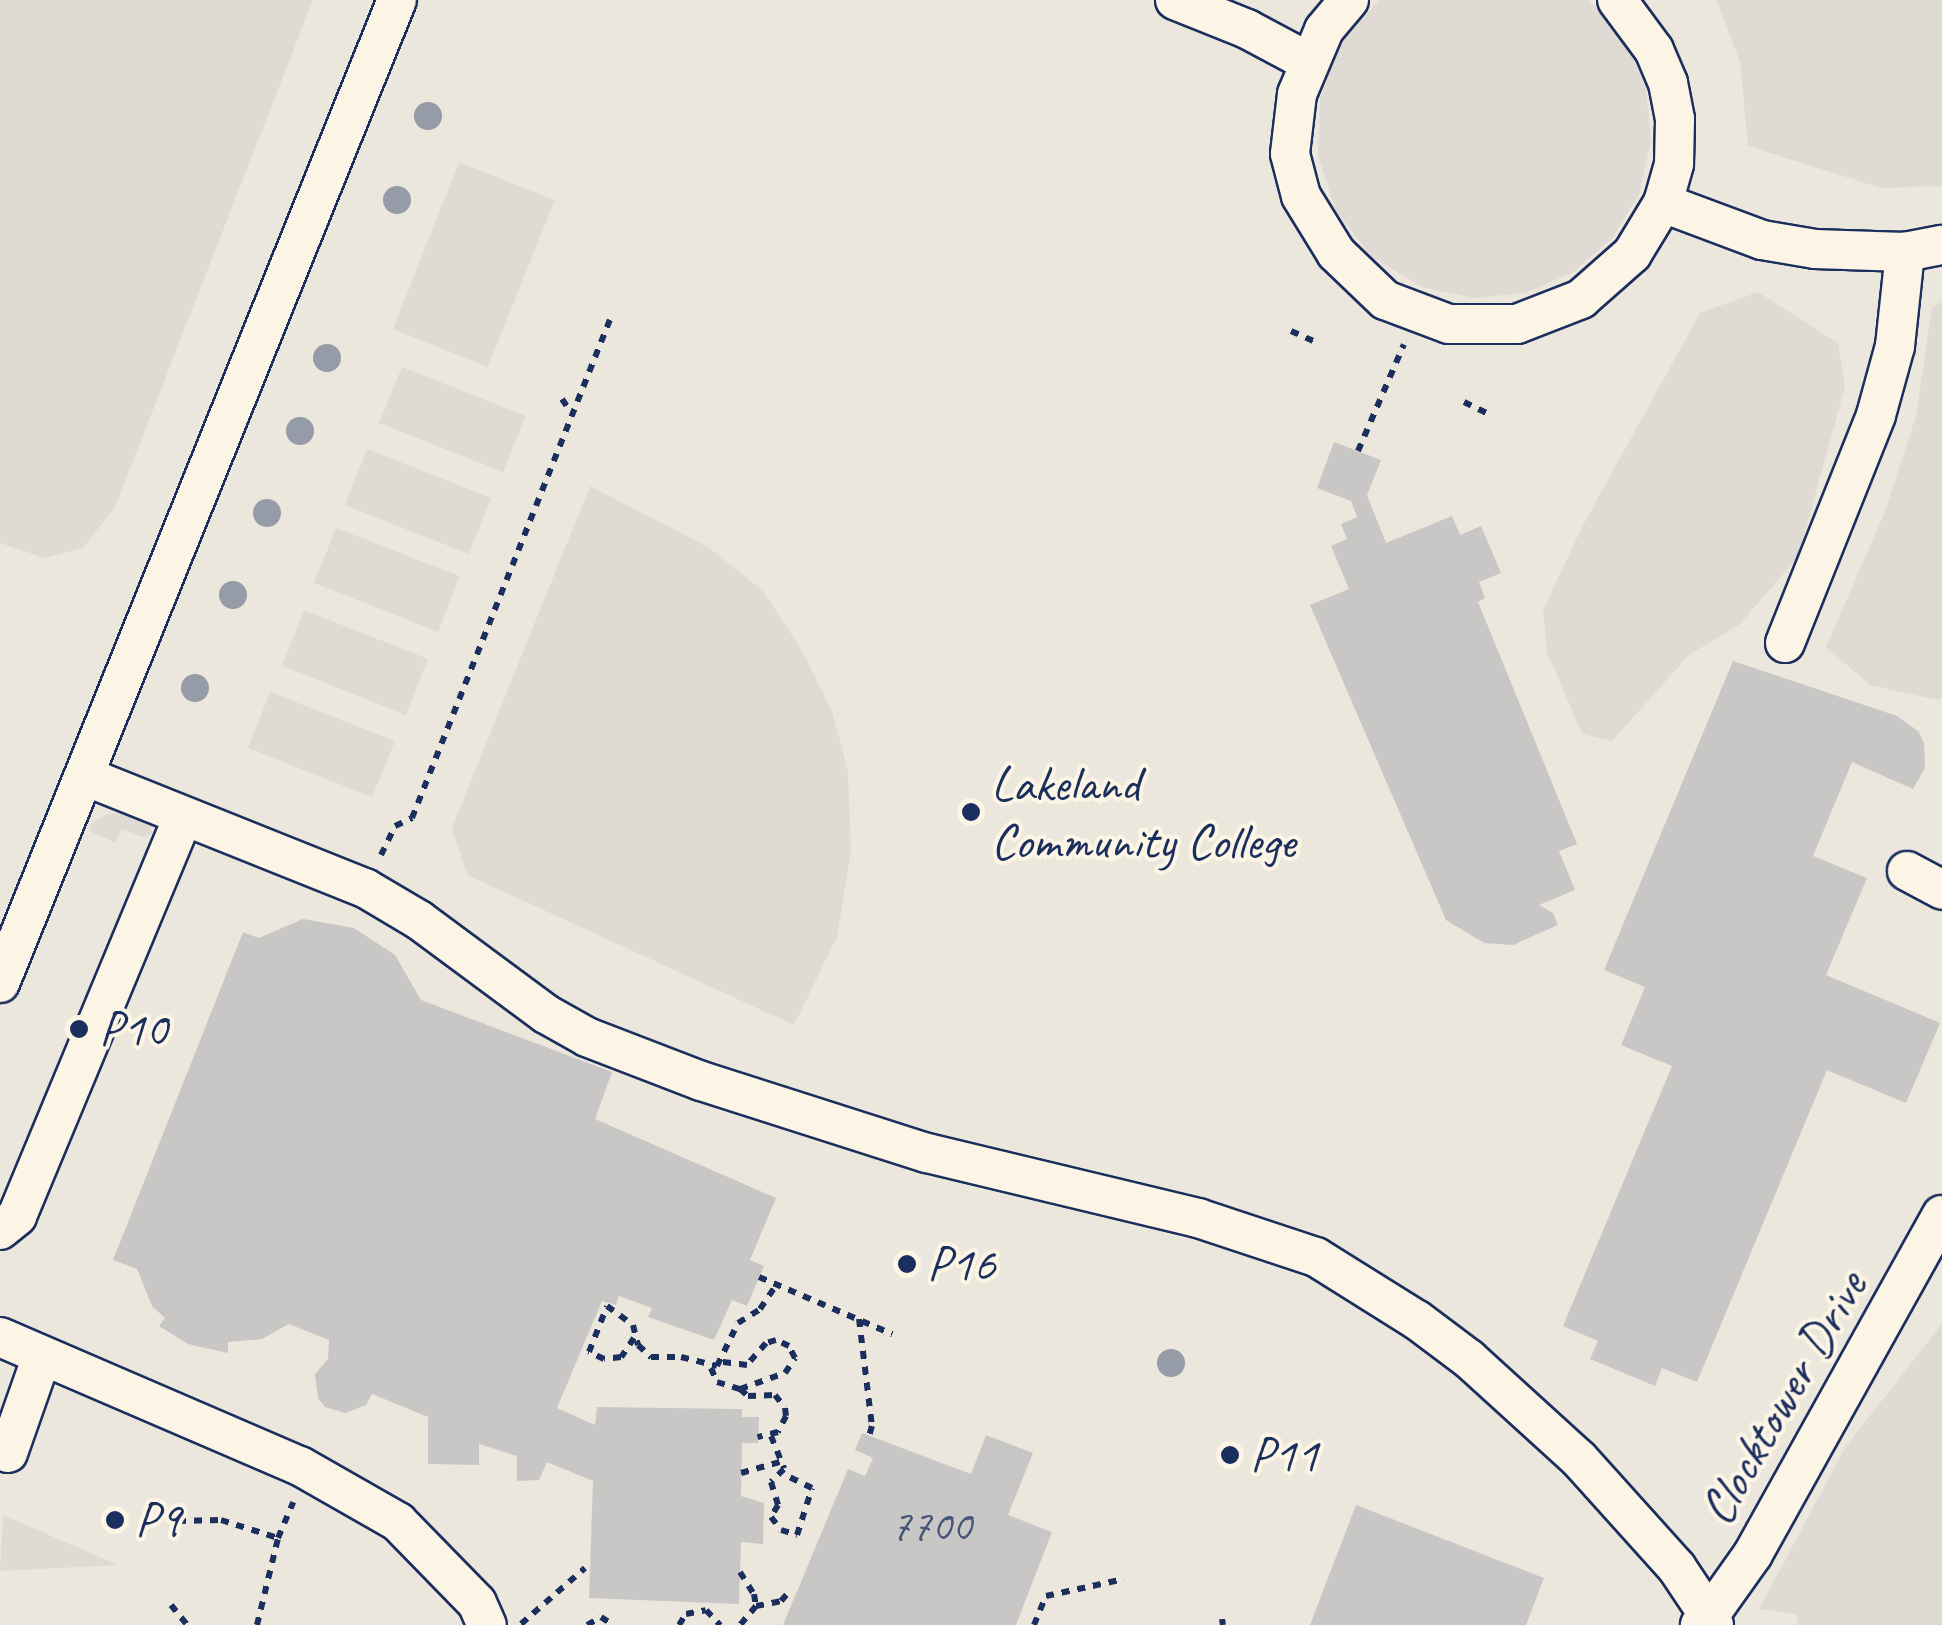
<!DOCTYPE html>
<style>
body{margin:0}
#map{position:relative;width:1942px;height:1625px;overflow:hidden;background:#fcf5e5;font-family:Caveat,sans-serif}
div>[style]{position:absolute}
.built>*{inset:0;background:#ece7dc}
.green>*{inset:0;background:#dfdbd4}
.building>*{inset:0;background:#c8c7c6}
.path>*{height:6px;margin-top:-3px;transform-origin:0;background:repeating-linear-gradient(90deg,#1b2f5e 0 8px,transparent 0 16px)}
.roads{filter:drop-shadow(2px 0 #1b2f5e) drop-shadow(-2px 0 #1b2f5e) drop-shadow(0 2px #1b2f5e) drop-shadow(0 -2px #1b2f5e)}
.minor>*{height:38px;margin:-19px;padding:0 19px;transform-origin:19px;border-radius:19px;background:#fcf5e5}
.trees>*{width:28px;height:28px;margin:-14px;border-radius:50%;background:#969ba8}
.dots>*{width:28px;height:28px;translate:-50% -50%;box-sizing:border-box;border:5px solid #fcf5e5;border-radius:50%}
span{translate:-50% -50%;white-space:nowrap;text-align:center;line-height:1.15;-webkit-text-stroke:8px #fcf5e5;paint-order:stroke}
.number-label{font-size:45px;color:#465578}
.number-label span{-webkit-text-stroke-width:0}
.poi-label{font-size:50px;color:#1b2f5e}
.left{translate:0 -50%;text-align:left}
.street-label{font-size:50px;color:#1b2f5e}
</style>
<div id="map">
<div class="built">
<i style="clip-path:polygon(0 0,1942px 0,1942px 1625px,0 1625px)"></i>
</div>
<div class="green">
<i style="clip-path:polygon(0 0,313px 0,115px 507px,83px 548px,45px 558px,0 543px)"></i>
<i style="clip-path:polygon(1379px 0,1589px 0,1625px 40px,1646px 88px,1651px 140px,1640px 192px,1613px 237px,1574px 272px,1525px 293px,1473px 298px,1422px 287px,1372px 257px,1336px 211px,1318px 156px,1320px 98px,1341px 44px)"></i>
<i style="clip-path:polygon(1716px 0,1942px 0,1942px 186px,1881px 188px,1748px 146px,1740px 62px)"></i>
<i style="clip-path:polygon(459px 162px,555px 200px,488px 367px,393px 329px)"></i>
<i style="clip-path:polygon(1758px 292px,1838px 343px,1845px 387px,1798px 557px,1740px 624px,1689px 655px,1612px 741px,1582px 734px,1547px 652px,1543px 610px,1582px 527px,1700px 313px)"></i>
<i style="clip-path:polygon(1942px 302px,1942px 697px,1937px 700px,1870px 685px,1826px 647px,1884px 514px,1916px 416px,1932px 307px)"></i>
<i style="clip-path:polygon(402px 367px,526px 416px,503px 472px,379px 423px)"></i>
<i style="clip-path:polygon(367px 449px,491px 498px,469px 554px,345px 505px)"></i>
<i style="clip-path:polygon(590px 486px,708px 547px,763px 591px,803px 652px,832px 711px,848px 771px,851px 851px,837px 937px,794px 1025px,467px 875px,452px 828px)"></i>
<i style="clip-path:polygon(336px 528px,460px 576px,438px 632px,314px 583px)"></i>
<i style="clip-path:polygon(304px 610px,428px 659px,406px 715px,282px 666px)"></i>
<i style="clip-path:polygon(270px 692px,395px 741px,372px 797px,248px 748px)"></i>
<i style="clip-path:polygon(124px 811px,151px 821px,152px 834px,142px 837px,121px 829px,116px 843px,89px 831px,91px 824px,104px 815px)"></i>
<i style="clip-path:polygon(1942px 1324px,1942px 1625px,1798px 1625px,1796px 1614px,1759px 1609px,1846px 1446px)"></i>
<i style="clip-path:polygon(3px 1515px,118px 1565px,0 1571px)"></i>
</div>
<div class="building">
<i style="clip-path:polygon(1334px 442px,1381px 460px,1367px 495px,1386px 543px,1452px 516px,1460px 535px,1481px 526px,1501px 573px,1479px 582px,1485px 598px,1478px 602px,1577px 844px,1559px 851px,1575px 890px,1539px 905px,1553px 913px,1558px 925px,1513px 945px,1484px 943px,1446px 920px,1310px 605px,1349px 589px,1331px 546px,1347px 539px,1341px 524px,1357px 517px,1351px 501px,1317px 488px)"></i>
<i style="clip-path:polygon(1733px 661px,1897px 716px,1918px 731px,1924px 743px,1925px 768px,1913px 789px,1852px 762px,1813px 856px,1867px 878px,1826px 975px,1940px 1023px,1906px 1103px,1827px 1070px,1697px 1382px,1662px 1368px,1655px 1386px,1590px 1359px,1598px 1341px,1563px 1326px,1672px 1066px,1621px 1045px,1645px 987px,1604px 970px)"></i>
<i style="clip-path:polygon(303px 919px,354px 928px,395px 955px,421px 1000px,612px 1072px,595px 1119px,776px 1198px,750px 1260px,764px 1266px,747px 1306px,732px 1300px,714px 1340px,648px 1317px,652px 1308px,619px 1296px,616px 1305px,602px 1301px,557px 1408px,595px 1425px,597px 1407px,742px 1409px,742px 1417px,759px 1417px,758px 1443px,742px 1443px,741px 1496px,764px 1503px,763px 1544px,741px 1542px,739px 1604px,589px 1598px,593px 1481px,547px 1462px,539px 1480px,517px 1481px,517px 1456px,479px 1444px,479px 1465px,428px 1464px,428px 1417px,372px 1394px,366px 1405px,345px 1413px,325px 1407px,318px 1398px,315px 1374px,328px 1359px,329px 1340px,289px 1324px,262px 1339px,228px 1342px,228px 1353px,188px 1344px,159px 1326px,165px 1318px,152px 1306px,137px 1269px,113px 1260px,243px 932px,259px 938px)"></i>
<i style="clip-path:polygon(862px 1433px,971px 1474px,986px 1435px,1033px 1453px,1008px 1515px,1052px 1532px,1016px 1625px,783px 1625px,848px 1469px,865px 1476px,873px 1458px,855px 1450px)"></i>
<i style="clip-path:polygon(1356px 1505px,1544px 1578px,1526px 1625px,1310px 1625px)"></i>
</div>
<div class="path">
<i style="left:1291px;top:331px;width:27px;rotate:24deg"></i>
<i style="left:562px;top:399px;width:14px;rotate:56deg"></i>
<i style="left:1464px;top:402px;width:28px;rotate:26deg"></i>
<i style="left:1358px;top:451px;width:116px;rotate:-66.7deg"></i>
<i style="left:381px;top:855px;width:32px;rotate:-64deg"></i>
<i style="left:395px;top:826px;width:19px;rotate:-25deg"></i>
<i style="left:412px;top:818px;width:539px;rotate:-68.34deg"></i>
<i style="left:759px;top:1277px;width:145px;rotate:23.2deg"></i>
<i style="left:859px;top:1319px;width:108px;rotate:83.1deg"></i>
<i style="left:872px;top:1426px;width:10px;rotate:107deg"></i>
<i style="left:634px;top:1338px;width:23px;rotate:124deg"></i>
<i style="left:621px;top:1357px;width:17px;rotate:173deg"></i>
<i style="left:604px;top:1359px;width:17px;rotate:-155deg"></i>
<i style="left:589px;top:1352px;width:49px;rotate:-68.6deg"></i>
<i style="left:607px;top:1306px;width:32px;rotate:36deg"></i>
<i style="left:633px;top:1325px;width:21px;rotate:76deg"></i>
<i style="left:638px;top:1345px;width:18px;rotate:43deg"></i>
<i style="left:651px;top:1357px;width:30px"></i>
<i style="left:681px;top:1357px;width:37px;rotate:14deg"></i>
<i style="left:717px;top:1366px;width:48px;rotate:-64deg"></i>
<i style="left:738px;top:1323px;width:26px;rotate:-32deg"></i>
<i style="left:760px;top:1309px;width:30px;rotate:-56deg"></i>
<i style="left:711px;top:1368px;width:15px;rotate:67deg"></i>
<i style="left:717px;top:1382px;width:24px;rotate:17deg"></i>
<i style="left:740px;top:1389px;width:48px;rotate:-19.6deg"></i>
<i style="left:785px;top:1373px;width:18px;rotate:-56deg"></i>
<i style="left:795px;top:1358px;width:13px;rotate:-117deg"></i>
<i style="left:789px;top:1346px;width:14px;rotate:-155deg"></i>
<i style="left:776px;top:1340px;width:10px;rotate:163deg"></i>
<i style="left:766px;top:1343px;width:29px;rotate:131deg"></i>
<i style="left:747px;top:1365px;width:26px;rotate:-173deg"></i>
<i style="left:740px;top:1389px;width:11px;rotate:41deg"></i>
<i style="left:748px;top:1396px;width:27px;rotate:-2deg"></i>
<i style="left:775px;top:1395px;width:16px;rotate:52deg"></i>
<i style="left:785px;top:1408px;width:8px;rotate:83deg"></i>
<i style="left:786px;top:1416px;width:18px;rotate:117deg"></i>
<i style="left:778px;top:1432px;width:21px;rotate:166deg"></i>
<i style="left:771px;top:1436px;width:35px;rotate:68deg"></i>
<i style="left:784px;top:1469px;width:18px;rotate:135deg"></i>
<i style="left:771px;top:1482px;width:24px;rotate:73deg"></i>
<i style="left:778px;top:1505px;width:14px;rotate:120deg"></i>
<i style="left:771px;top:1517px;width:16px;rotate:52deg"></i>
<i style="left:781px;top:1530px;width:17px;rotate:17deg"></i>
<i style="left:797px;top:1535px;width:49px;rotate:-72.3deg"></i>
<i style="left:812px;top:1488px;width:32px;rotate:-154deg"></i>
<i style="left:741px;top:1473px;width:44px;rotate:-15.9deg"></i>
<i style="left:178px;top:1521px;width:43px;rotate:-1.3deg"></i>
<i style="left:221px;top:1520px;width:60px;rotate:17.5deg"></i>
<i style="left:740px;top:1572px;width:26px;rotate:58deg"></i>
<i style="left:754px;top:1594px;width:12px;rotate:81deg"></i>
<i style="left:756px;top:1606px;width:25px;rotate:130deg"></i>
<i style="left:171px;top:1605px;width:26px;rotate:51deg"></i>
<i style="left:756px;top:1606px;width:25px;rotate:-11deg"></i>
<i style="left:781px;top:1601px;width:9px;rotate:-49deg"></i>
<i style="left:1222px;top:1619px;width:6px;rotate:81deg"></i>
<i style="left:521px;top:1624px;width:85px;rotate:-41.2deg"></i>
<i style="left:257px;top:1625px;width:89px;rotate:-76.4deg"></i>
<i style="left:278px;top:1538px;width:39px;rotate:-67deg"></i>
<i style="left:587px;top:1625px;width:16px;rotate:-30deg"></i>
<i style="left:601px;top:1617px;width:14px;rotate:34deg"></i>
<i style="left:679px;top:1625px;width:13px;rotate:-58deg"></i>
<i style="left:686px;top:1614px;width:20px;rotate:-11deg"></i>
<i style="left:706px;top:1610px;width:21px;rotate:47deg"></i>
<i style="left:1034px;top:1625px;width:31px;rotate:-68deg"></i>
<i style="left:1046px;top:1596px;width:80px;rotate:-12.3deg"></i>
</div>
<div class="roads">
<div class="minor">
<i style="left:1175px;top:0;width:78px;rotate:21.9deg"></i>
<i style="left:1247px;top:29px;width:68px;rotate:28.1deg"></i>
<i style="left:1349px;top:0;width:39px;rotate:130deg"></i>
<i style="left:1324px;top:30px;width:69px;rotate:112.9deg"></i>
<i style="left:1297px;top:94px;width:60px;rotate:96.7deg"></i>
<i style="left:1290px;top:154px;width:43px;rotate:75.3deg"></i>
<i style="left:1301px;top:196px;width:67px;rotate:58.4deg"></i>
<i style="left:1336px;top:253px;width:68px;rotate:43.8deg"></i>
<i style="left:1385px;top:300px;width:68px;rotate:20.6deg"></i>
<i style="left:1449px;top:324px;width:68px"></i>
<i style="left:1517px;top:324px;width:69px;rotate:-21.3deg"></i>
<i style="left:1581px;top:299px;width:68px;rotate:-41.4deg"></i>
<i style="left:1632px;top:254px;width:60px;rotate:-58.7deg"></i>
<i style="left:1663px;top:203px;width:41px;rotate:-74.2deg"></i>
<i style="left:1674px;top:164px;width:45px;rotate:-88.7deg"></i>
<i style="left:1675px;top:119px;width:37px;rotate:-101deg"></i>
<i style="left:1668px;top:83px;width:36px;rotate:-113deg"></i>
<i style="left:1654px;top:50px;width:62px;rotate:-126.5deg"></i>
<i style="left:1663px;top:203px;width:106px;rotate:20.5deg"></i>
<i style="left:1762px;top:240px;width:54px;rotate:9.6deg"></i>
<i style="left:1815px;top:249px;width:90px;rotate:1.9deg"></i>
<i style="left:1905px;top:252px;width:38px;rotate:-11deg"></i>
<i style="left:1785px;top:643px;width:245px;rotate:-68.2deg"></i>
<i style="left:1876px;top:415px;width:72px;rotate:-74.6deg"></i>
<i style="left:1895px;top:346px;width:95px;rotate:-83.9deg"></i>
<i style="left:87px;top:777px;width:299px;rotate:21.8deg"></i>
<i style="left:365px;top:888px;width:63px;rotate:30.7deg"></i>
<i style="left:419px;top:920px;width:158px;rotate:36.5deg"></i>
<i style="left:546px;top:1014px;width:47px;rotate:29.3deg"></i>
<i style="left:587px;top:1037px;width:122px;rotate:21.1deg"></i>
<i style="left:701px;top:1081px;width:237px;rotate:17.7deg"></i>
<i style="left:927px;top:1153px;width:279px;rotate:13.5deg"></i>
<i style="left:1198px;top:1218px;width:124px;rotate:18.3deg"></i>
<i style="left:1316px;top:1257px;width:119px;rotate:32deg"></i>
<i style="left:1417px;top:1320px;width:65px;rotate:36.9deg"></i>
<i style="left:1469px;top:1359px;width:149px;rotate:42.3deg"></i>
<i style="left:1579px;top:1459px;width:147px;rotate:48deg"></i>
<i style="left:1677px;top:1568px;width:58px;rotate:56.3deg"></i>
<i style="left:1709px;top:1616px;width:13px;rotate:135deg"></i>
<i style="left:1907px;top:871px;width:40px;rotate:28deg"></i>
<i style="left:0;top:983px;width:1060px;rotate:-68.01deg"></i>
<i style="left:0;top:1230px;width:22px;rotate:-39deg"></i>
<i style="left:17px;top:1216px;width:432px;rotate:-67.4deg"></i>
<i style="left:0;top:1337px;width:327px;rotate:23.3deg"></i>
<i style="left:300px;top:1466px;width:113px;rotate:29.7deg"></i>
<i style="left:398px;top:1522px;width:113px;rotate:45.7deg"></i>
<i style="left:477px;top:1603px;width:24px;rotate:66deg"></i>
<i style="left:8px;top:1453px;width:103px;rotate:-70.7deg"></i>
<i style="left:1714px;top:1625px;width:10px;rotate:-119deg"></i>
<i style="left:1709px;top:1616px;width:76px;rotate:-54.6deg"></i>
<i style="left:1753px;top:1554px;width:388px;rotate:-60.9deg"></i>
</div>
</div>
<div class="trees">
<i style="left:428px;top:116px"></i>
<i style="left:397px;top:200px"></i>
<i style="left:327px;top:358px"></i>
<i style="left:300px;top:431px"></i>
<i style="left:267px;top:513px"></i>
<i style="left:233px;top:595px"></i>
<i style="left:195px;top:688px"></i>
<i style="left:1171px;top:1363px"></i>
</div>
<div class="dots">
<i style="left:971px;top:812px;background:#1b2f5e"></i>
<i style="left:79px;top:1029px;background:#1b2f5e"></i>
<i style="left:907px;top:1264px;background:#1b2f5e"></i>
<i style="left:1230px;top:1455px;background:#1b2f5e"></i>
<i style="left:115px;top:1520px;background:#1b2f5e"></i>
</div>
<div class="number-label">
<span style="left:931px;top:1526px">7700</span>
</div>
<div class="poi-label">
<span class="left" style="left:991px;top:812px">Lakeland<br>Community College</span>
<span class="left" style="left:99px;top:1029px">P10</span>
<span class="left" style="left:927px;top:1264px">P16</span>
<span class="left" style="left:1250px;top:1455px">P11</span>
<span class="left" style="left:135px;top:1520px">P9</span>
</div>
<div class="street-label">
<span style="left:1783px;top:1398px;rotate:-60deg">Clocktower Drive</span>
</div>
</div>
